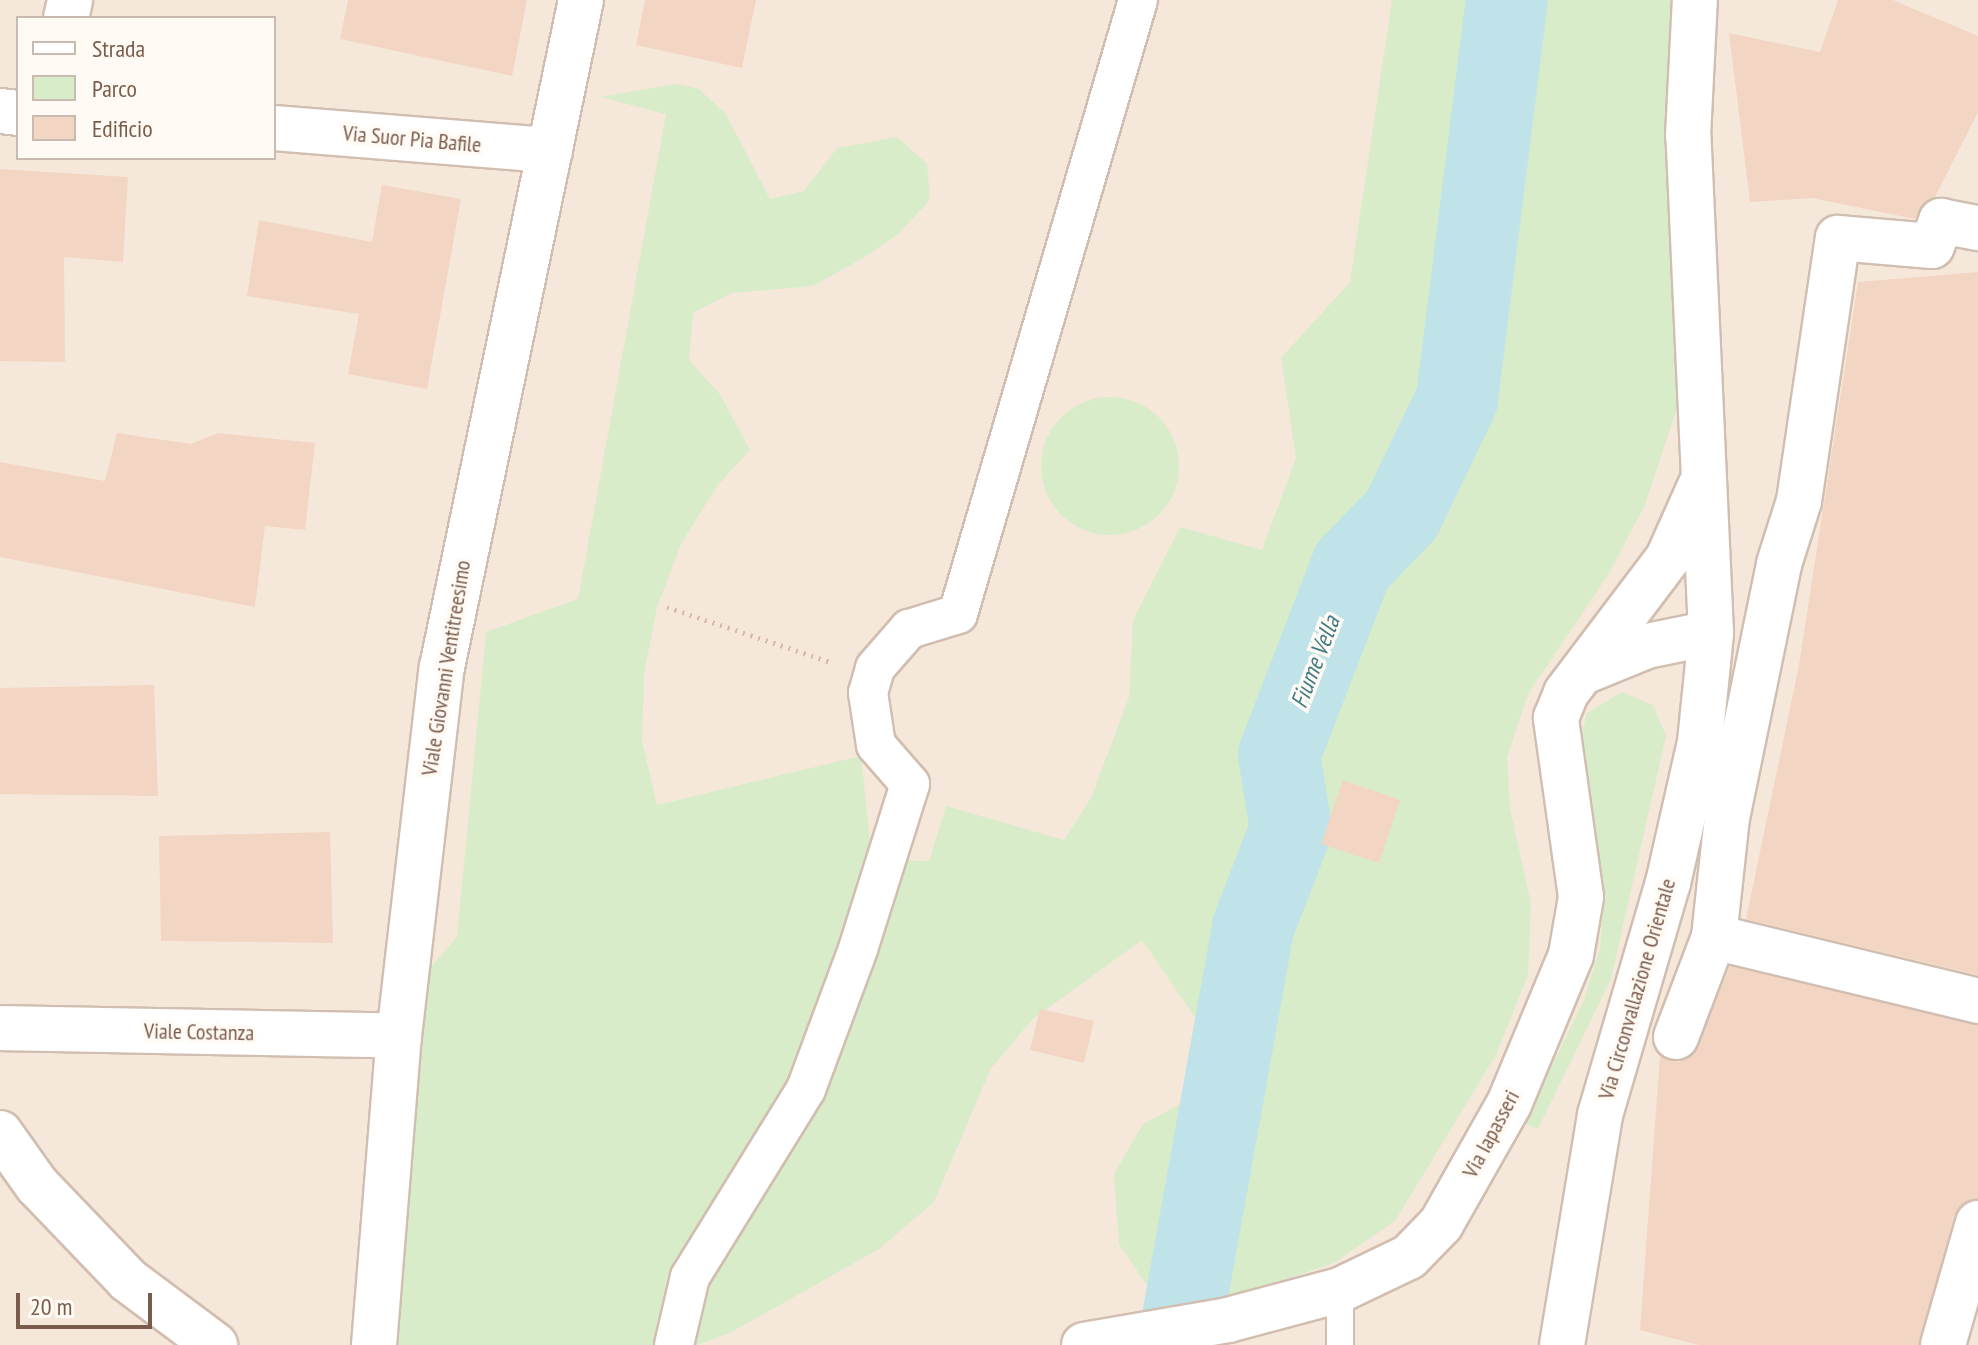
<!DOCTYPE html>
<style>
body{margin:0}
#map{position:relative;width:1978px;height:1345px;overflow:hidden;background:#fdf6ec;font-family:"PT Sans Narrow",sans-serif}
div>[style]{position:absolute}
.residential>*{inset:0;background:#f5e8da}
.green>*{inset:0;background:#d8ecc9}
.round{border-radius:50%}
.river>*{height:82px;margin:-41px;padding:0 41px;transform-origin:41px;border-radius:41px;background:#bfe3e8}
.building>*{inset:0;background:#f3d5c3}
.path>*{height:5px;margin-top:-2.5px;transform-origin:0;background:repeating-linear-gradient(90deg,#d9b8a5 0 2px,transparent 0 8px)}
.roads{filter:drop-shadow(2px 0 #d1beb0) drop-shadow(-2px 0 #d1beb0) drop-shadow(0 2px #d1beb0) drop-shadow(0 -2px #d1beb0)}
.service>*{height:26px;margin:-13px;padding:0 13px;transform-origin:13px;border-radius:13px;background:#fff}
.pedestrian>*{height:38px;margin:-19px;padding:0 19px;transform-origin:19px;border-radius:19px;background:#fff}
.minor>*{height:44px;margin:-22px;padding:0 22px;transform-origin:22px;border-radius:22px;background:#fff}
.tertiary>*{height:44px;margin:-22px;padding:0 22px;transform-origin:22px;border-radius:22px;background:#fff}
span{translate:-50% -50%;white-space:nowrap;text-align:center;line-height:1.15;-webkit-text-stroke:7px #fffaf3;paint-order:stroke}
.street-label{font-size:22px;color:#7a5c4d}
.water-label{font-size:24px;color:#437c86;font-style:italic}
.legend{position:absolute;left:16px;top:16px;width:260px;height:144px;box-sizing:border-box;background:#fffaf3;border:2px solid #cabbb1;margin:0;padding:10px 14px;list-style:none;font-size:24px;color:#7a5c4d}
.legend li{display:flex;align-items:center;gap:16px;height:40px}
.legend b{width:40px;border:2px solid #cabbb1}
.scale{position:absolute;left:16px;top:1293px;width:136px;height:36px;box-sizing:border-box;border:4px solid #7a5c4d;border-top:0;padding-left:10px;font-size:24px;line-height:28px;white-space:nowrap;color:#7a5c4d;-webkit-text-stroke:6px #fffaf3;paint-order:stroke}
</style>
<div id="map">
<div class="residential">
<i style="clip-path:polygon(evenodd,0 0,1978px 0,1978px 1345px,0 1345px,0 0,18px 18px,274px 18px,274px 158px,18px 158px,18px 18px)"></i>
</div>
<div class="green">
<i style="clip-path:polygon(1392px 0,1681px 0,1685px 384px,1644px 507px,1608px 575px,1528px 694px,1507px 757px,1510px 808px,1531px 904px,1528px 975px,1496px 1055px,1395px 1221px,1334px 1263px,1239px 1295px,1146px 1284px,1119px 1244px,1114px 1174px,1143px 1124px,1197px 1095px,1203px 1029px,1142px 940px,1033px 1019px,991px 1068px,934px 1202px,879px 1249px,730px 1333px,697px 1345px,388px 1345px,431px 967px,457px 937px,486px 632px,578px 599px,666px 114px,600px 97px,676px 84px,699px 89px,726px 114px,770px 199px,804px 191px,837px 148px,897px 137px,927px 164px,930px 200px,898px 234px,865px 257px,813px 286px,732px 293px,693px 313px,689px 360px,719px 393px,750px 450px,717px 486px,681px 544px,657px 607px,644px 674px,642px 741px,657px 805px,861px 756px,872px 860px,929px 861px,946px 806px,1064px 840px,1091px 798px,1129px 697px,1133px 620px,1180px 527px,1262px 550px,1296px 458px,1281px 358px,1350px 282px)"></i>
<i class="round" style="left:1041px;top:397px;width:138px;height:138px"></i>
<i style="clip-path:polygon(1622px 692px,1653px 705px,1666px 736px,1611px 979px,1538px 1129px,1524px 1123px,1584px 1000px,1600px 948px,1604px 893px,1581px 736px,1587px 713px)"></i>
</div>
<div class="river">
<i style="left:1178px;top:1345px;width:425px;rotate:-79.8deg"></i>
<i style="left:1253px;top:927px;width:105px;rotate:-68.8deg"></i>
<i style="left:1291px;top:829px;width:75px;rotate:-99.2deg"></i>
<i style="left:1279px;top:755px;width:203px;rotate:-68.9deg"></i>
<i style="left:1352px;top:566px;width:72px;rotate:-46.1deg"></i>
<i style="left:1402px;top:514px;width:127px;rotate:-64.4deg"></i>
<i style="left:1457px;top:399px;width:402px;rotate:-82.9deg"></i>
</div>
<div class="building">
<i style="clip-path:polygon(348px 0,527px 0,512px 76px,340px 39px)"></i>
<i style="clip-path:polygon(645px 0,756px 0,742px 68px,636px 45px)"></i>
<i style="clip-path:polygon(1838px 0,1893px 0,1978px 36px,1978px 112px,1935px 197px,1915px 219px,1812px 198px,1750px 202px,1729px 33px,1820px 52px)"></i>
<i style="clip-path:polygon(0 169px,128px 177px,123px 262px,64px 257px,65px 362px,0 361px)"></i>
<i style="clip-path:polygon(382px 185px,461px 199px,427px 389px,348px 374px,359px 314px,247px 296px,259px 220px,372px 242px)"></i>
<i style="clip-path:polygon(1978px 272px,1978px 975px,1746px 919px,1799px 665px,1858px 282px)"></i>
<i style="clip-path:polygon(117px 433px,191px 444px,218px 433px,315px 443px,305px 530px,265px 526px,255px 607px,0 557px,0 462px,105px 481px)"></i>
<i style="clip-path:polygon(154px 685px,158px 796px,0 794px,0 688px)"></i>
<i style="clip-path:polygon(1343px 780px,1400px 800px,1379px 863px,1321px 844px)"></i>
<i style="clip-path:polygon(330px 832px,333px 943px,161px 941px,159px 836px)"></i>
<i style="clip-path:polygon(1730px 966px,1978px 1025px,1978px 1199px,1961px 1205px,1954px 1216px,1919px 1345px,1699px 1345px,1640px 1330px,1660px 1056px,1679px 1062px,1692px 1056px)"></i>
<i style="clip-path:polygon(1040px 1009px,1094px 1021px,1084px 1063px,1030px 1050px)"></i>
</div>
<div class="path">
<i style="left:667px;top:607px;width:175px;rotate:18.6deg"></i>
</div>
<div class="roads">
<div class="service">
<i style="left:1340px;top:1290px;width:55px;rotate:90deg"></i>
</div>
<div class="pedestrian">
<i style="left:674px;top:1345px;width:70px;rotate:-76.8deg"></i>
<i style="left:690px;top:1277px;width:221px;rotate:-58.3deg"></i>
<i style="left:806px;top:1089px;width:149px;rotate:-69.6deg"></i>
<i style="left:858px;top:949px;width:173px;rotate:-72.5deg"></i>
<i style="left:910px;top:784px;width:52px;rotate:-131.1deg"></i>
<i style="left:876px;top:745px;width:53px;rotate:-98.7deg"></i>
<i style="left:868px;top:693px;width:26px;rotate:-74deg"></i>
<i style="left:875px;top:668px;width:52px;rotate:-48.9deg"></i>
<i style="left:909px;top:629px;width:51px;rotate:-17deg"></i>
<i style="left:958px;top:614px;width:640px;rotate:-73.66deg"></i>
</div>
<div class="minor">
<i style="left:66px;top:18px;width:18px;rotate:-77deg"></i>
<i style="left:0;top:111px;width:18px;rotate:6deg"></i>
<i style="left:274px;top:128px;width:277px;rotate:4.6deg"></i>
<i style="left:1714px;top:937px;width:272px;rotate:13.6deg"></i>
<i style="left:1676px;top:1037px;width:107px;rotate:-69.2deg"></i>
<i style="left:1714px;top:937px;width:120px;rotate:-83.8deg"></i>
<i style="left:1727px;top:818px;width:259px;rotate:-78.4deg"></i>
<i style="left:1779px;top:564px;width:66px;rotate:-72.4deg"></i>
<i style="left:1799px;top:501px;width:266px;rotate:-81.6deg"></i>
<i style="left:1838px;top:238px;width:94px;rotate:4.9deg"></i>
<i style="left:1932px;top:246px;width:27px;rotate:-70deg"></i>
<i style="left:1941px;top:221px;width:38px;rotate:11deg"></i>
<i style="left:0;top:1133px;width:64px;rotate:54.6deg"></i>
<i style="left:37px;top:1185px;width:132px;rotate:46.2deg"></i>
<i style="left:128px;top:1280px;width:109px;rotate:36.8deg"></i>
<i style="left:1943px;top:1345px;width:127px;rotate:-74deg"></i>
</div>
<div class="tertiary">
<i style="left:1586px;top:671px;width:66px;rotate:-22.3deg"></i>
<i style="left:1647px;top:646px;width:65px;rotate:-11.5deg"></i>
<i style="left:0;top:1028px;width:399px;rotate:1.1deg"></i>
<i style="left:374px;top:1345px;width:310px;rotate:-85.4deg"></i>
<i style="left:399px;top:1036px;width:371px;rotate:-83.4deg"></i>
<i style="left:442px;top:667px;width:681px;rotate:-78.23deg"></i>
<i style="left:1084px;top:1345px;width:146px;rotate:-9.8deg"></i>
<i style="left:1228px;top:1320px;width:116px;rotate:-15deg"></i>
<i style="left:1340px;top:1290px;width:76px;rotate:-25.6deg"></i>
<i style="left:1409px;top:1257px;width:46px;rotate:-45.9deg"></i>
<i style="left:1441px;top:1224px;width:138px;rotate:-60.5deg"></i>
<i style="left:1509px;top:1104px;width:161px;rotate:-67.4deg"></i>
<i style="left:1571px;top:955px;width:59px;rotate:-80.2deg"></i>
<i style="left:1581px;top:897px;width:181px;rotate:-98deg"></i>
<i style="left:1556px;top:718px;width:27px;rotate:-68deg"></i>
<i style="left:1566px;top:693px;width:169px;rotate:-52.9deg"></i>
<i style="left:1668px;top:558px;width:79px;rotate:-66deg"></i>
<i style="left:1562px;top:1345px;width:233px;rotate:-80.6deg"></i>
<i style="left:1600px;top:1115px;width:242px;rotate:-73.7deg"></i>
<i style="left:1668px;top:883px;width:145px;rotate:-77.2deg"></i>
<i style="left:1700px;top:742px;width:110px;rotate:-84.2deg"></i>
<i style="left:1711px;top:633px;width:498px;rotate:-92.6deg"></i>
<i style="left:1688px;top:136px;width:136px;rotate:-87.1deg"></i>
</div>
</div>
<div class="street-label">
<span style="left:412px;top:139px;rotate:5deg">Via Suor Pia Bafile</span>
<span style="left:446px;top:668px;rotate:-81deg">Viale Giovanni Ventitreesimo</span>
<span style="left:1637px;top:989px;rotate:-74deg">Via Circonvallazione Orientale</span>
<span style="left:199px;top:1032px;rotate:1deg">Viale Costanza</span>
<span style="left:1491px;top:1134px;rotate:-62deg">Via Iapasseri</span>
</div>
<div class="water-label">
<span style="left:1315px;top:662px;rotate:-69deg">Fiume Vella</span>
</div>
<ul class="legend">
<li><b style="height:10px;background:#fff"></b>Strada</li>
<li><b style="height:22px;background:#d8ecc9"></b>Parco</li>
<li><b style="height:22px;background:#f3d5c3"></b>Edificio</li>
</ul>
<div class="scale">20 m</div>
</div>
